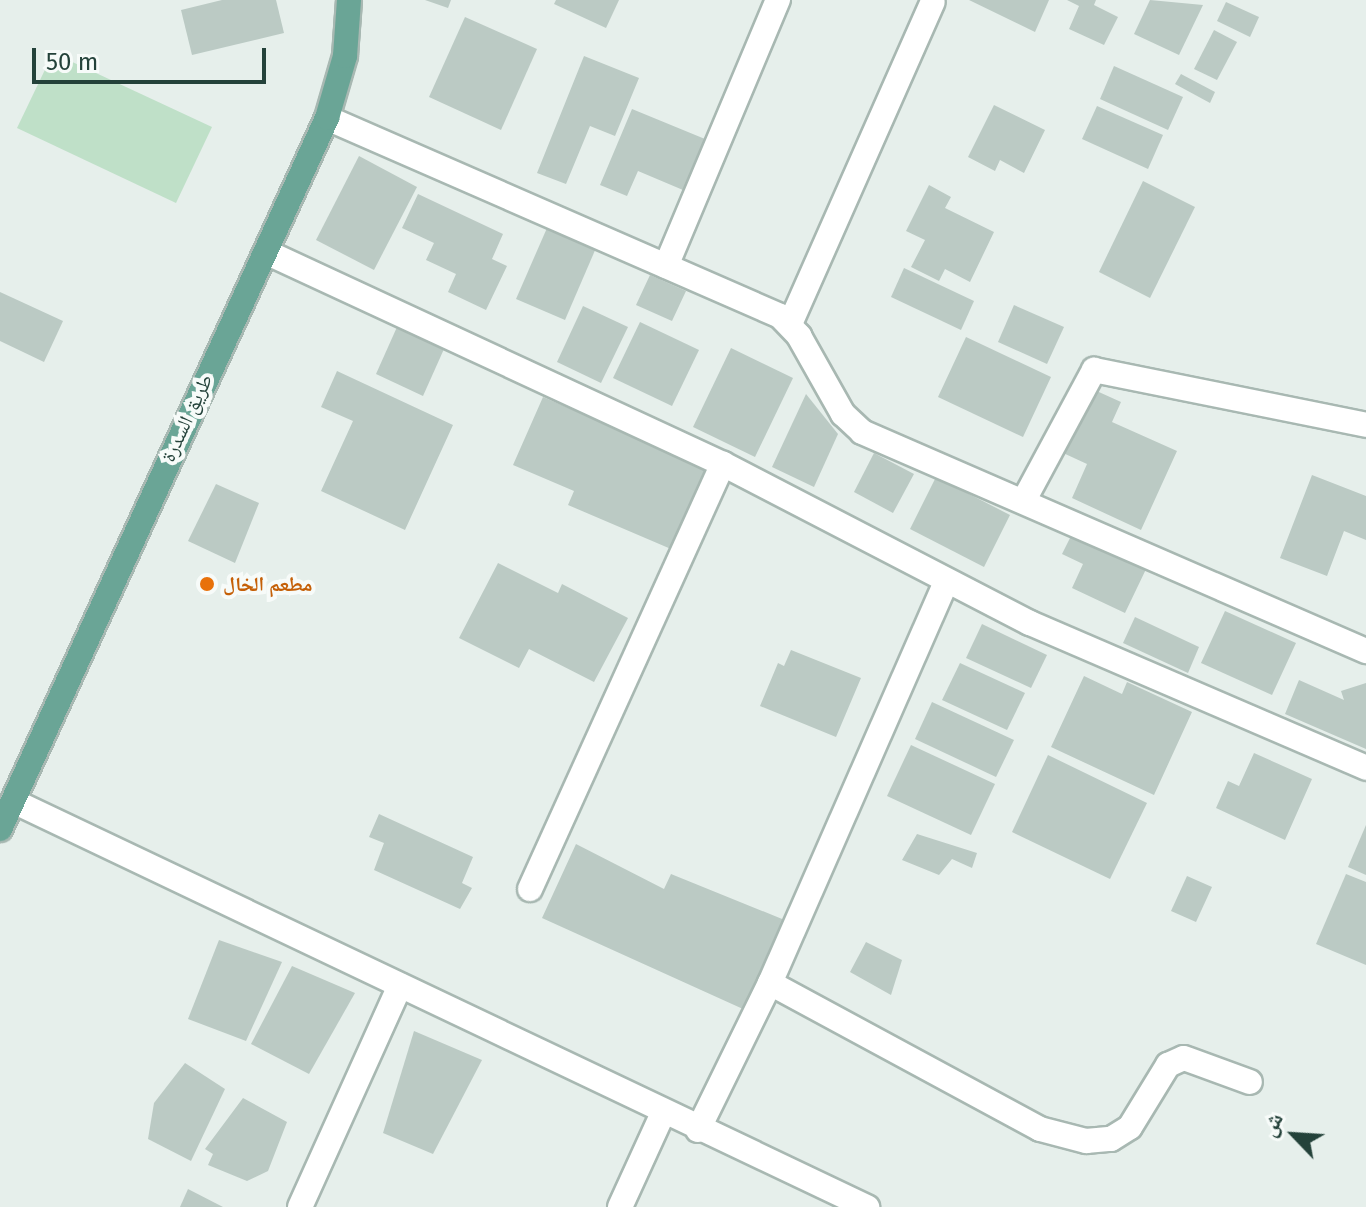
<!DOCTYPE html>
<meta charset="utf-8">
<style>
body{margin:0}
#map{position:relative;width:1366px;height:1207px;overflow:hidden;background:#e6efeb;font-family:"Fira Sans","Noto Naskh Arabic",sans-serif}
div>[style]{position:absolute}
.green>*{inset:0;background:#bfe0c8}
.building>*{inset:0;background:#bbcac4}
.roads{filter:drop-shadow(2px 0 #a8b8b2) drop-shadow(-2px 0 #a8b8b2) drop-shadow(0 2px #a8b8b2) drop-shadow(0 -2px #a8b8b2)}
.minor>*{height:24px;margin:-12px;padding:0 12px;transform-origin:12px;border-radius:12px;background:#fff}
.major>*{height:24px;margin:-12px;padding:0 12px;transform-origin:12px;border-radius:12px;background:#6aa596}
.dots>*{width:22px;height:22px;translate:-50% -50%;box-sizing:border-box;border:4px solid #f7fbf9;border-radius:50%}
span{translate:-50% -50%;white-space:nowrap;text-align:center;line-height:1.15;-webkit-text-stroke:8px #f7fbf9;paint-order:stroke}
.street-label{font-size:20px;color:#24423a}
.food-label{font-size:20px;color:#c56008;font-weight:700}
.left{translate:0 -50%;text-align:left}
.north{position:absolute;left:1254px;top:1095px;width:80px;height:80px;-webkit-text-stroke:6px #f7fbf9;paint-order:stroke;rotate:295deg;font-size:22px;font-weight:700;line-height:32px;text-align:center;color:#24423a}
.north::after{content:'';display:block;margin:auto;width:28px;height:36px;background:#24423a;clip-path:polygon(50% 0,100% 100%,50% 72%,0 100%)}
.scale{position:absolute;left:32px;top:48px;width:234px;height:36px;box-sizing:border-box;border:4px solid #24423a;border-top:0;padding-left:10px;font-size:24px;line-height:28px;white-space:nowrap;color:#24423a;-webkit-text-stroke:6px #f7fbf9;paint-order:stroke}
</style>
<div id="map">
<div class="green">
<i style="clip-path:polygon(53px 53px,212px 127px,176px 203px,17px 128px)"></i>
</div>
<div class="building">
<i style="clip-path:polygon(222px 0,276px 0,284px 33px,192px 55px,181px 10px)"></i>
<i style="clip-path:polygon(425px 0,451px 0,448px 8px)"></i>
<i style="clip-path:polygon(556px 0,619px 0,606px 28px,554px 4px)"></i>
<i style="clip-path:polygon(969px 0,1049px 0,1035px 32px)"></i>
<i style="clip-path:polygon(1067px 0,1096px 0,1094px 5px,1118px 17px,1104px 45px,1069px 29px,1079px 6px)"></i>
<i style="clip-path:polygon(1150px 0,1203px 5px,1179px 55px,1134px 34px)"></i>
<i style="clip-path:polygon(1226px 2px,1259px 17px,1250px 37px,1217px 21px)"></i>
<i style="clip-path:polygon(465px 17px,537px 49px,501px 130px,429px 97px)"></i>
<i style="clip-path:polygon(1214px 30px,1237px 42px,1217px 80px,1194px 69px)"></i>
<i style="clip-path:polygon(584px 56px,639px 78px,615px 136px,590px 126px,566px 184px,537px 173px)"></i>
<i style="clip-path:polygon(1114px 66px,1183px 97px,1168px 130px,1100px 99px)"></i>
<i style="clip-path:polygon(1181px 74px,1215px 92px,1210px 103px,1175px 84px)"></i>
<i style="clip-path:polygon(994px 105px,1045px 130px,1024px 173px,1000px 160px,995px 171px,968px 157px)"></i>
<i style="clip-path:polygon(1097px 106px,1163px 135px,1148px 169px,1082px 139px)"></i>
<i style="clip-path:polygon(632px 109px,705px 139px,683px 190px,638px 171px,627px 196px,600px 185px)"></i>
<i style="clip-path:polygon(359px 156px,417px 187px,374px 270px,316px 240px)"></i>
<i style="clip-path:polygon(1143px 181px,1195px 207px,1150px 298px,1099px 272px)"></i>
<i style="clip-path:polygon(929px 185px,951px 197px,945px 208px,994px 232px,970px 282px,945px 269px,939px 281px,911px 267px,925px 240px,906px 231px)"></i>
<i style="clip-path:polygon(418px 194px,503px 234px,492px 259px,507px 266px,486px 310px,448px 292px,456px 274px,426px 260px,434px 243px,402px 228px)"></i>
<i style="clip-path:polygon(547px 228px,596px 248px,565px 320px,516px 299px)"></i>
<i style="clip-path:polygon(904px 268px,974px 301px,961px 330px,891px 297px)"></i>
<i style="clip-path:polygon(650px 275px,686px 291px,672px 321px,636px 305px)"></i>
<i style="clip-path:polygon(0 292px,63px 321px,44px 362px,0 341px)"></i>
<i style="clip-path:polygon(1014px 305px,1064px 327px,1047px 364px,998px 342px)"></i>
<i style="clip-path:polygon(583px 306px,628px 327px,601px 383px,557px 362px)"></i>
<i style="clip-path:polygon(640px 322px,699px 350px,672px 406px,613px 378px)"></i>
<i style="clip-path:polygon(397px 327px,444px 349px,423px 396px,376px 374px)"></i>
<i style="clip-path:polygon(966px 337px,1051px 377px,1023px 437px,938px 397px)"></i>
<i style="clip-path:polygon(731px 348px,793px 378px,755px 457px,693px 427px)"></i>
<i style="clip-path:polygon(337px 371px,453px 425px,405px 530px,321px 491px,353px 421px,321px 407px)"></i>
<i style="clip-path:polygon(1090px 388px,1121px 402px,1112px 422px,1177px 451px,1141px 530px,1072px 498px,1087px 464px,1061px 452px)"></i>
<i style="clip-path:polygon(806px 394px,838px 434px,814px 487px,772px 467px)"></i>
<i style="clip-path:polygon(543px 397px,706px 467px,671px 549px,568px 505px,574px 491px,513px 465px)"></i>
<i style="clip-path:polygon(874px 453px,914px 474px,893px 513px,854px 492px)"></i>
<i style="clip-path:polygon(1312px 475px,1366px 496px,1366px 540px,1344px 531px,1327px 576px,1280px 558px)"></i>
<i style="clip-path:polygon(936px 477px,1010px 515px,984px 567px,910px 529px)"></i>
<i style="clip-path:polygon(216px 484px,259px 503px,235px 563px,188px 541px)"></i>
<i style="clip-path:polygon(1074px 530px,1148px 565px,1125px 613px,1072px 588px,1083px 564px,1062px 554px)"></i>
<i style="clip-path:polygon(498px 563px,558px 593px,562px 584px,628px 618px,594px 682px,529px 649px,519px 668px,459px 638px)"></i>
<i style="clip-path:polygon(1225px 611px,1296px 643px,1272px 695px,1201px 663px)"></i>
<i style="clip-path:polygon(1135px 617px,1199px 647px,1188px 673px,1123px 643px)"></i>
<i style="clip-path:polygon(982px 624px,1047px 655px,1031px 688px,966px 658px)"></i>
<i style="clip-path:polygon(791px 650px,861px 678px,836px 737px,760px 706px,778px 663px,784px 666px)"></i>
<i style="clip-path:polygon(960px 663px,1025px 693px,1007px 730px,942px 700px)"></i>
<i style="clip-path:polygon(1084px 676px,1122px 694px,1127px 682px,1192px 712px,1154px 795px,1051px 747px)"></i>
<i style="clip-path:polygon(1299px 680px,1344px 700px,1341px 691px,1366px 683px,1366px 749px,1285px 714px)"></i>
<i style="clip-path:polygon(932px 702px,1014px 740px,996px 777px,915px 739px)"></i>
<i style="clip-path:polygon(911px 745px,995px 784px,971px 835px,887px 796px)"></i>
<i style="clip-path:polygon(1254px 753px,1312px 779px,1285px 840px,1216px 808px,1228px 781px,1239px 786px)"></i>
<i style="clip-path:polygon(1048px 755px,1147px 803px,1110px 879px,1012px 832px)"></i>
<i style="clip-path:polygon(379px 814px,473px 857px,462px 883px,472px 888px,460px 909px,374px 870px,384px 843px,369px 837px)"></i>
<i style="clip-path:polygon(1366px 825px,1366px 875px,1348px 867px)"></i>
<i style="clip-path:polygon(917px 834px,977px 853px,972px 868px,952px 859px,939px 875px,902px 860px)"></i>
<i style="clip-path:polygon(576px 844px,664px 889px,671px 874px,787px 921px,743px 1009px,542px 918px)"></i>
<i style="clip-path:polygon(1346px 874px,1366px 882px,1366px 965px,1316px 944px)"></i>
<i style="clip-path:polygon(1187px 876px,1212px 887px,1196px 922px,1171px 911px)"></i>
<i style="clip-path:polygon(219px 940px,282px 962px,246px 1041px,188px 1019px)"></i>
<i style="clip-path:polygon(866px 942px,902px 960px,891px 995px,850px 972px)"></i>
<i style="clip-path:polygon(292px 966px,355px 993px,309px 1074px,251px 1044px)"></i>
<i style="clip-path:polygon(414px 1031px,482px 1060px,433px 1154px,383px 1133px)"></i>
<i style="clip-path:polygon(185px 1063px,225px 1089px,191px 1161px,148px 1139px,154px 1103px)"></i>
<i style="clip-path:polygon(243px 1098px,287px 1122px,268px 1171px,247px 1181px,208px 1165px,213px 1154px,205px 1149px)"></i>
<i style="clip-path:polygon(188px 1189px,223px 1207px,180px 1207px)"></i>
</div>
<div class="roads">
<div class="minor">
<i style="left:327px;top:118px;width:494px;rotate:23.6deg"></i>
<i style="left:780px;top:316px;width:28px;rotate:46deg"></i>
<i style="left:799px;top:336px;width:90px;rotate:60.6deg"></i>
<i style="left:843px;top:414px;width:26px;rotate:43deg"></i>
<i style="left:862px;top:432px;width:550px;rotate:23.49deg"></i>
<i style="left:266px;top:252px;width:504px;rotate:24.89deg"></i>
<i style="left:723px;top:464px;width:346px;rotate:27.4deg"></i>
<i style="left:1030px;top:623px;width:366px;rotate:23.3deg"></i>
<i style="left:666px;top:266px;width:289px;rotate:-67.2deg"></i>
<i style="left:790px;top:324px;width:352px;rotate:-66.1deg"></i>
<i style="left:1024px;top:500px;width:148px;rotate:-61.7deg"></i>
<i style="left:1094px;top:370px;width:278px;rotate:11.4deg"></i>
<i style="left:13px;top:801px;width:946px;rotate:25.43deg"></i>
<i style="left:530px;top:889px;width:467px;rotate:-65.6deg"></i>
<i style="left:770px;top:983px;width:307px;rotate:28.4deg"></i>
<i style="left:1040px;top:1129px;width:48px;rotate:14.6deg"></i>
<i style="left:1086px;top:1141px;width:25px;rotate:-5deg"></i>
<i style="left:1111px;top:1139px;width:22px;rotate:-32deg"></i>
<i style="left:1130px;top:1127px;width:73px;rotate:-58.5deg"></i>
<i style="left:1168px;top:1065px;width:17px;rotate:-24deg"></i>
<i style="left:1184px;top:1058px;width:70px;rotate:20deg"></i>
<i style="left:698px;top:1130px;width:164px;rotate:-63.9deg"></i>
<i style="left:770px;top:983px;width:437px;rotate:-66.3deg"></i>
<i style="left:300px;top:1207px;width:243px;rotate:-65.7deg"></i>
<i style="left:620px;top:1207px;width:103px;rotate:-65.4deg"></i>
</div>
<div class="major">
<i style="left:0;top:829px;width:783px;rotate:-65.3deg"></i>
<i style="left:327px;top:118px;width:65px;rotate:-73.8deg"></i>
<i style="left:345px;top:56px;width:56px;rotate:-85.9deg"></i>
</div>
</div>
<div class="dots">
<i style="left:207px;top:584px;background:#e8710a"></i>
</div>
<div class="street-label">
<span style="left:187px;top:418px;rotate:-65deg">طريق السدرة</span>
</div>
<div class="food-label">
<span class="left" style="left:223px;top:584px">مطعم الخال</span>
</div>
<div class="north">ش</div>
<div class="scale">50 m</div>
</div>
